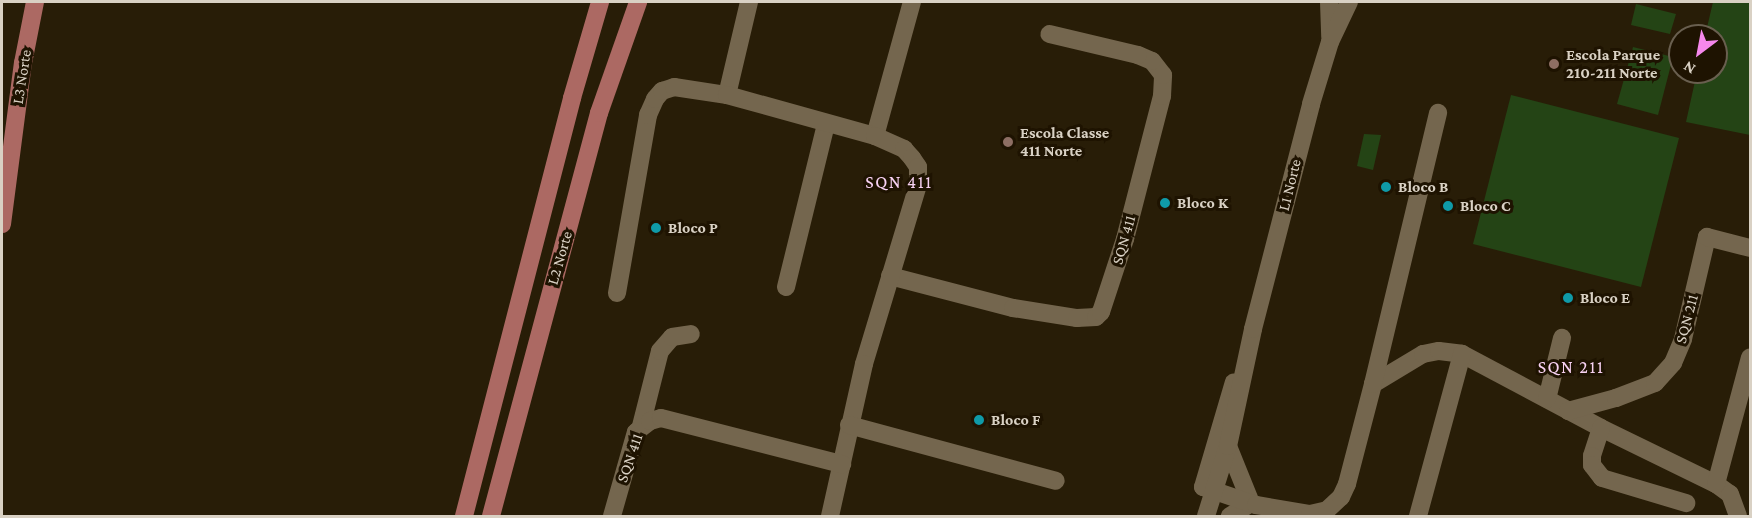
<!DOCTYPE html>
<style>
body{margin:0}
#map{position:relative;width:1752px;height:518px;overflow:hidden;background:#281d07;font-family:"Crimson Pro",serif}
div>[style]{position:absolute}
.green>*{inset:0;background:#244415}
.minor>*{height:18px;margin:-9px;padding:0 9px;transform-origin:9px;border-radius:9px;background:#74664e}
.major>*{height:18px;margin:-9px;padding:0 9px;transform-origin:9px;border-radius:9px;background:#ac6963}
.dots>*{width:16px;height:16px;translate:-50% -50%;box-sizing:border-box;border:3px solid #1e1301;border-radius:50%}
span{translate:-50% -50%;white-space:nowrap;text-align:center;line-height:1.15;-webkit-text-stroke:6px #1e1301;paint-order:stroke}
.poi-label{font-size:16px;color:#d9d1c4;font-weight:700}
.left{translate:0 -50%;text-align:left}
.street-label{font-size:16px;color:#d9d1c4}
.neighbourhood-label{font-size:18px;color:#f8d2f3;letter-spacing:1.5px}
.frame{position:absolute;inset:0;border:3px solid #d9d1c4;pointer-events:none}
.north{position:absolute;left:1668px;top:24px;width:60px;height:60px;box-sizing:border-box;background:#1e1301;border:2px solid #695f4f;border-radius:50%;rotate:212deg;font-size:16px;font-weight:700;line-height:24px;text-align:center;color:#d9d1c4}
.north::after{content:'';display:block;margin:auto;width:21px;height:27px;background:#f688ec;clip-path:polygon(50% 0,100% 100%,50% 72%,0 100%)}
</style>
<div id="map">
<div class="green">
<i style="clip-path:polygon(1713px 2px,1750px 2px,1750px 135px,1686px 122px,1697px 72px,1716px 72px,1716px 36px,1705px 36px)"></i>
<i style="clip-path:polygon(1636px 4px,1676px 14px,1670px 34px,1631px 25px)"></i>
<i style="clip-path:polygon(1633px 47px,1673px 57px,1658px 115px,1617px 104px)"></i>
<i style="clip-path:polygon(1511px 95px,1679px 138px,1641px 287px,1473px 244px)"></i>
<i style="clip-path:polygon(1364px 134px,1381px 135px,1373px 170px,1357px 166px)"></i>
</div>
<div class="minor">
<i style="left:1329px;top:2px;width:35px;rotate:88deg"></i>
<i style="left:727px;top:95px;width:96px;rotate:-76.7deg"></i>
<i style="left:875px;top:136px;width:139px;rotate:-74.6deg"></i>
<i style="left:890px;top:276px;width:127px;rotate:14.6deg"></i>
<i style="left:1013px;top:308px;width:65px;rotate:8.9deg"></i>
<i style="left:1077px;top:318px;width:19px;rotate:-3deg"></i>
<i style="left:1096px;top:317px;width:7px;rotate:-45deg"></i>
<i style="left:1101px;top:312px;width:77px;rotate:-71.8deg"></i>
<i style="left:1125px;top:239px;width:148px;rotate:-75.5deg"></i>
<i style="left:1162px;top:96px;width:21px;rotate:-87deg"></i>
<i style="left:1163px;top:75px;width:18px;rotate:-128deg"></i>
<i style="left:1152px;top:61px;width:15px;rotate:-157deg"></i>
<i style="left:1138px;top:55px;width:91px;rotate:-166.7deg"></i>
<i style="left:786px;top:287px;width:168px;rotate:-76.2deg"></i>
<i style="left:617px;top:293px;width:181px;rotate:-80.1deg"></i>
<i style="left:648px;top:115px;width:17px;rotate:-66deg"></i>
<i style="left:655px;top:99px;width:11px;rotate:-49deg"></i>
<i style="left:662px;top:91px;width:13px;rotate:-18deg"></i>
<i style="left:674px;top:87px;width:54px;rotate:8.6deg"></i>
<i style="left:727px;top:95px;width:154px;rotate:15.5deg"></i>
<i style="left:875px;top:136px;width:32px;rotate:24deg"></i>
<i style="left:904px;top:149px;width:12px;rotate:48deg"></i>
<i style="left:912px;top:158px;width:11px;rotate:56deg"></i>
<i style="left:918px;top:167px;width:18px;rotate:90deg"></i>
<i style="left:918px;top:185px;width:187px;rotate:106.8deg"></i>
<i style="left:864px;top:364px;width:156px;rotate:102.6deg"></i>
<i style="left:1373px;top:384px;width:58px;rotate:-31deg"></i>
<i style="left:1423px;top:354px;width:16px;rotate:-11deg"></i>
<i style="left:1439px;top:351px;width:23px;rotate:7deg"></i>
<i style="left:1462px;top:354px;width:157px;rotate:28deg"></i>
<i style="left:1601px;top:428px;width:128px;rotate:26deg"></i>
<i style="left:1716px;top:484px;width:17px;rotate:36deg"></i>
<i style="left:1730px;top:494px;width:23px;rotate:70deg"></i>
<i style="left:1547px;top:399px;width:63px;rotate:-76.2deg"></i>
<i style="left:1568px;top:411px;width:50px;rotate:-15.2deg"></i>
<i style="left:1616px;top:398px;width:42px;rotate:-21deg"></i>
<i style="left:1655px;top:383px;width:27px;rotate:-48deg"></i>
<i style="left:1673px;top:363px;width:26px;rotate:-67deg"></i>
<i style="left:1683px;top:339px;width:105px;rotate:-76.8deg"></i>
<i style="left:1707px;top:237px;width:44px;rotate:14.3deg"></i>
<i style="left:849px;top:425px;width:214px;rotate:15.1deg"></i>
<i style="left:641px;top:426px;width:77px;rotate:-75.8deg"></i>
<i style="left:660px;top:351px;width:18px;rotate:-49deg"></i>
<i style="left:672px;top:337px;width:19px;rotate:-9deg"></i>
<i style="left:1601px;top:428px;width:29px;rotate:108deg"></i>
<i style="left:1592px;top:456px;width:9px;rotate:90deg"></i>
<i style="left:1592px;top:465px;width:16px;rotate:52deg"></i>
<i style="left:1602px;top:478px;width:88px;rotate:16.6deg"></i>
<i style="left:1228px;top:446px;width:61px;rotate:68deg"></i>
<i style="left:1251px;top:503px;width:25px;rotate:148deg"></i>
<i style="left:1716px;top:484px;width:131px;rotate:-75deg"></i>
<i style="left:1203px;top:487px;width:56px;rotate:18.8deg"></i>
<i style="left:1256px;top:505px;width:55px;rotate:9.5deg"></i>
<i style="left:1310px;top:514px;width:17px;rotate:-13deg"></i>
<i style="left:1327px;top:510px;width:19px;rotate:-43deg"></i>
<i style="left:1341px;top:497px;width:14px;rotate:-65deg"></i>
<i style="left:1347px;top:484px;width:103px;rotate:-75.4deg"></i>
<i style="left:1373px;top:384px;width:279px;rotate:-76.5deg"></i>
<i style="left:1203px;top:487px;width:109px;rotate:-73.6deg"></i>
<i style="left:612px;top:516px;width:87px;rotate:-74.1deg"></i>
<i style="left:636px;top:432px;width:18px;rotate:-38deg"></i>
<i style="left:650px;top:421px;width:11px;rotate:-15deg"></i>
<i style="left:661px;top:418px;width:187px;rotate:14.3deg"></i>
<i style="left:1206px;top:516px;width:73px;rotate:-72.6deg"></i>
<i style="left:1228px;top:446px;width:120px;rotate:-77.9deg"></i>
<i style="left:1253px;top:329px;width:232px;rotate:-75.5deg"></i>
<i style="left:1311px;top:104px;width:65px;rotate:-73deg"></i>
<i style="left:1330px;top:42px;width:44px;rotate:-64.6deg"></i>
<i style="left:1418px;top:516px;width:168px;rotate:-74.8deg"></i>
</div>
<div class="major">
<i style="left:2px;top:224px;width:162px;rotate:-82.6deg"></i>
<i style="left:23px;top:63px;width:62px;rotate:-78.9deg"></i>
<i style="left:464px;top:516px;width:432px;rotate:-75.5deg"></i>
<i style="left:572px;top:98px;width:100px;rotate:-73.7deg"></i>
<i style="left:491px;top:516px;width:417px;rotate:-75deg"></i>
<i style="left:599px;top:113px;width:118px;rotate:-70.6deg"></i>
</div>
<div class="dots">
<i style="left:1554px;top:64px;background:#8d6e63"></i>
<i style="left:1008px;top:142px;background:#8d6e63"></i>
<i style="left:1386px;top:187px;background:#0f9aa8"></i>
<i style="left:1165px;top:203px;background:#0f9aa8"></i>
<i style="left:1448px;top:206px;background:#0f9aa8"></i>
<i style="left:656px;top:228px;background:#0f9aa8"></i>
<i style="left:1568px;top:298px;background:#0f9aa8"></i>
<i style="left:979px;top:420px;background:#0f9aa8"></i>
</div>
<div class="poi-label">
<span class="left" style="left:1566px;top:64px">Escola Parque<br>210-211 Norte</span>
<span class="left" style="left:1020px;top:142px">Escola Classe<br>411 Norte</span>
<span class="left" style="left:1398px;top:187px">Bloco B</span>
<span class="left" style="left:1177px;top:203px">Bloco K</span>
<span class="left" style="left:1460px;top:206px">Bloco C</span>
<span class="left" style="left:668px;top:228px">Bloco P</span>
<span class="left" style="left:1580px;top:298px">Bloco E</span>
<span class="left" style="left:991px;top:420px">Bloco F</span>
</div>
<div class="street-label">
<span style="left:22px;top:77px;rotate:-81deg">L3 Norte</span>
<span style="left:1290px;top:185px;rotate:-76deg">L1 Norte</span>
<span style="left:1124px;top:240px;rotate:-74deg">SQN 411</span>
<span style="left:560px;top:258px;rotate:-74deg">L2 Norte</span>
<span style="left:1687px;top:319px;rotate:-75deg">SQN 211</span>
<span style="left:630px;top:458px;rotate:-71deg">SQN 411</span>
</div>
<div class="neighbourhood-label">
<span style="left:899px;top:182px">SQN 411</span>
<span style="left:1571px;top:367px">SQN 211</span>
</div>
<div class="frame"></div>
<div class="north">N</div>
</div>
